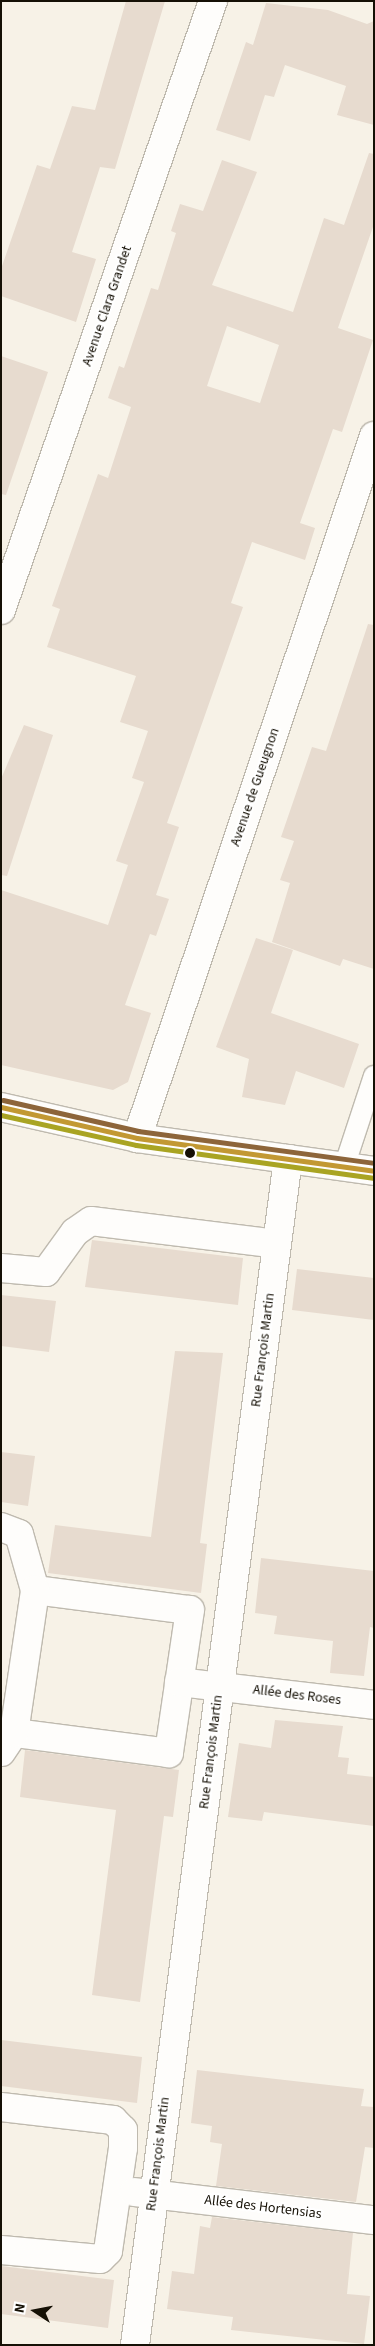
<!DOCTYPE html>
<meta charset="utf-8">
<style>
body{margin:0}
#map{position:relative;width:375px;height:2346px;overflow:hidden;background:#f7f2e7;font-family:"Source Sans 3",sans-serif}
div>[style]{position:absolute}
.building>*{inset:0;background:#e7dbcf}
.roads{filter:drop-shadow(1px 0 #bfbaaf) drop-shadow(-1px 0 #bfbaaf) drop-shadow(0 1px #bfbaaf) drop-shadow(0 -1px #bfbaaf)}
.service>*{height:20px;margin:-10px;padding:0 10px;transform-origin:10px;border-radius:10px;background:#fefdfb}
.minor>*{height:28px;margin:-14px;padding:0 14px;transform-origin:14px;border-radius:14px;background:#fefdfb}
.tertiary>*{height:28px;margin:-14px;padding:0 14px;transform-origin:14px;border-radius:14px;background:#fefdfb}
.bus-1>*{height:5px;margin:-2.5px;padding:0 2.5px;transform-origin:2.5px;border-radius:2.5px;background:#c29833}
.bus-2>*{height:5px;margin:-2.5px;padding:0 2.5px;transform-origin:2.5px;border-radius:2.5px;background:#a9a423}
.bus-3>*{height:5px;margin:-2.5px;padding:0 2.5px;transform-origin:2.5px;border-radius:2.5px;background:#8d653a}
.dots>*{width:14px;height:14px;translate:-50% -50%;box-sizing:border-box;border:2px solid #fff;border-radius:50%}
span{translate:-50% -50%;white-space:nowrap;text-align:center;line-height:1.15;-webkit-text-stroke:4.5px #fff;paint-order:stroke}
.street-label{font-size:14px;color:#151005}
.frame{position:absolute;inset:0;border:2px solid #151005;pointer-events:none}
.north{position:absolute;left:10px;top:2286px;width:50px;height:50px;-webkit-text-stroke:4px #fff;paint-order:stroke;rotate:281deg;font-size:14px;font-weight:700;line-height:20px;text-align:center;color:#151005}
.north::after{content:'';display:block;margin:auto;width:18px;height:22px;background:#151005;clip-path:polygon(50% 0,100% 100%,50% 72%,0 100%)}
</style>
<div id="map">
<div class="building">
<i style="clip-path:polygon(126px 1px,165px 1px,115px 169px,100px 167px,72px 252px,96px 259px,76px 322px,1px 296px,1px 269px,37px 165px,50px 169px,72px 106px,95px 110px)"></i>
<i style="clip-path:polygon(266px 3px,328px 10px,367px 24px,374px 21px,374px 125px,337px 115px,346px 86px,285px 65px,274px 97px,265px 95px,250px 141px,216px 130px,246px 42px,253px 45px)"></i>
<i style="clip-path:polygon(evenodd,369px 153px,374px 154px,374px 224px,338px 328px,373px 340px,342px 432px,333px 429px,300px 523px,315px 528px,305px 560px,252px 542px,231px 603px,243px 607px,167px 823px,179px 827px,156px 895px,169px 899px,156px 936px,150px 934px,125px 1005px,151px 1013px,128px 1082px,113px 1090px,1px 1065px,1px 890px,108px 925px,128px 865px,116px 861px,144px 782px,132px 778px,148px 731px,120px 722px,136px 676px,47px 647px,60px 609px,52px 606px,98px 474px,108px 478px,131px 407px,108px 398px,119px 366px,124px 368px,151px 288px,158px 290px,176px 233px,171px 231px,180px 204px,203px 211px,222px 160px,257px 172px,212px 285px,293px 312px,324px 218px,344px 225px,369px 153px,227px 326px,279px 345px,260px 403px,207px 386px,227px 326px)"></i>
<i style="clip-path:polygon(1px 356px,48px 372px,6px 495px,1px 494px)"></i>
<i style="clip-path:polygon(368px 624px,374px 625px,374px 969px,343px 959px,340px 966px,272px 942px,290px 883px,280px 880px,294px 841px,281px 837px,312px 747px,326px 751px)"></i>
<i style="clip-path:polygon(24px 725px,53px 735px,7px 876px,1px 875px,1px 779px)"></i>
<i style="clip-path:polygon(256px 938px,293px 950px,271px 1013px,359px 1044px,344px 1088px,296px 1071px,285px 1105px,242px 1097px,249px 1059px,216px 1047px)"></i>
<i style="clip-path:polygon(92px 1240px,243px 1258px,238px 1305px,85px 1287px)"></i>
<i style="clip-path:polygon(297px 1269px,374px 1278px,374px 1320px,292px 1310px)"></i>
<i style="clip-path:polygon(1px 1295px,56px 1301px,49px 1352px,1px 1346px)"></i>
<i style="clip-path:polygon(175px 1351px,223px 1353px,200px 1543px,207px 1544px,201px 1593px,48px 1573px,55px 1525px,151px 1537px)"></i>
<i style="clip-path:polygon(1px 1452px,35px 1456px,28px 1506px,1px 1502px)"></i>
<i style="clip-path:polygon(261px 1558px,374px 1571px,374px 1628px,370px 1627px,364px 1676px,330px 1673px,333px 1641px,274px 1634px,277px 1616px,255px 1613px)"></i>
<i style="clip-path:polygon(275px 1720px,343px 1726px,338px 1757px,349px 1758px,347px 1774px,374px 1777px,374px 1826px,264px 1812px,262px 1821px,228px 1817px,239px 1743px,271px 1748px)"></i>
<i style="clip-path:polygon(25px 1750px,179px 1770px,173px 1817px,164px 1816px,140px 2002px,92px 1995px,116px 1810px,20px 1797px)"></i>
<i style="clip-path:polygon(1px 2040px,142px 2057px,137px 2103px,1px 2086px)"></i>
<i style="clip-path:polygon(197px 2070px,364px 2089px,361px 2106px,374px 2107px,374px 2148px,365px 2147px,356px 2202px,216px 2186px,222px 2144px,210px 2142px,212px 2126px,191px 2123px)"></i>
<i style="clip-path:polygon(212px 2217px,353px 2233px,347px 2294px,370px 2296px,364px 2344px,231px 2330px,233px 2317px,167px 2309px,172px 2271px,194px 2274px,200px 2226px,210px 2228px)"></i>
<i style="clip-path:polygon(1px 2266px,114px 2280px,108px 2328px,1px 2314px)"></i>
</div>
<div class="roads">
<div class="service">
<i style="left:344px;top:1167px;width:96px;rotate:-71.8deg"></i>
</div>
<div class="minor">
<i style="left:1px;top:610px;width:645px;rotate:-70.81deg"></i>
<i style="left:137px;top:1138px;width:741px;rotate:-71.34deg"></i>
<i style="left:1px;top:1268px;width:45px;rotate:5.1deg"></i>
<i style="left:46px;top:1272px;width:49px;rotate:-54.1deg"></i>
<i style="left:75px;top:1232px;width:19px;rotate:-35deg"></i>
<i style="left:91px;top:1221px;width:187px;rotate:7deg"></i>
<i style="left:1px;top:1527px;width:19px;rotate:21deg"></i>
<i style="left:19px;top:1534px;width:58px;rotate:74.1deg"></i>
<i style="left:35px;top:1590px;width:156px;rotate:7.4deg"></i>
<i style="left:190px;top:1610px;width:145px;rotate:98.4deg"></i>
<i style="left:169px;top:1753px;width:156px;rotate:-172.6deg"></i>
<i style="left:14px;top:1733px;width:23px;rotate:124deg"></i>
<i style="left:179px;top:1682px;width:196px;rotate:6.7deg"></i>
<i style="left:14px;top:1733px;width:145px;rotate:-81.6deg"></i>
<i style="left:1px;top:2107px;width:113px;rotate:6.6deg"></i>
<i style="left:113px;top:2120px;width:14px;rotate:45deg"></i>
<i style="left:123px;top:2130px;width:18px;rotate:90deg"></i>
<i style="left:123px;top:2148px;width:104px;rotate:98.3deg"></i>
<i style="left:108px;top:2251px;width:11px;rotate:135deg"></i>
<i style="left:100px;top:2259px;width:99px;rotate:-174.8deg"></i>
<i style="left:134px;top:2192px;width:242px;rotate:6.7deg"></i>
<i style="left:135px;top:2345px;width:1196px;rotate:-82.65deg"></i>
</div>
<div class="tertiary">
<i style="left:1px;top:1107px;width:139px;rotate:12.8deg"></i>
<i style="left:137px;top:1138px;width:239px;rotate:7.9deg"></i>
</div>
</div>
<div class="bus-1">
<i style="left:1px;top:1107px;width:139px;rotate:12.8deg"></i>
<i style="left:137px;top:1138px;width:239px;rotate:7.9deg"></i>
</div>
<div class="bus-2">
<i style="left:1px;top:1115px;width:138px;rotate:12.5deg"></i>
<i style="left:136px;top:1145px;width:239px;rotate:7.9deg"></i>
</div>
<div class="bus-3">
<i style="left:3px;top:1100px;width:139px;rotate:12.9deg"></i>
<i style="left:138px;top:1131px;width:238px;rotate:7.7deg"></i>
</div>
<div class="dots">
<i style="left:190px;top:1153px;background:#151005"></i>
</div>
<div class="street-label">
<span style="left:107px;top:306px;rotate:-71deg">Avenue Clara Grandet</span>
<span style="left:255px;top:787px;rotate:-71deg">Avenue de Gueugnon</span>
<span style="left:263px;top:1350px;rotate:-83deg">Rue François Martin</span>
<span style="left:297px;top:1695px;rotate:7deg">Allée des Roses</span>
<span style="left:211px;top:1752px;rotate:-83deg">Rue François Martin</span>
<span style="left:158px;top:2154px;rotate:-83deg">Rue François Martin</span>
<span style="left:263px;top:2207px;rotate:7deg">Allée des Hortensias</span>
</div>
<div class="frame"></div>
<div class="north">N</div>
</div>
